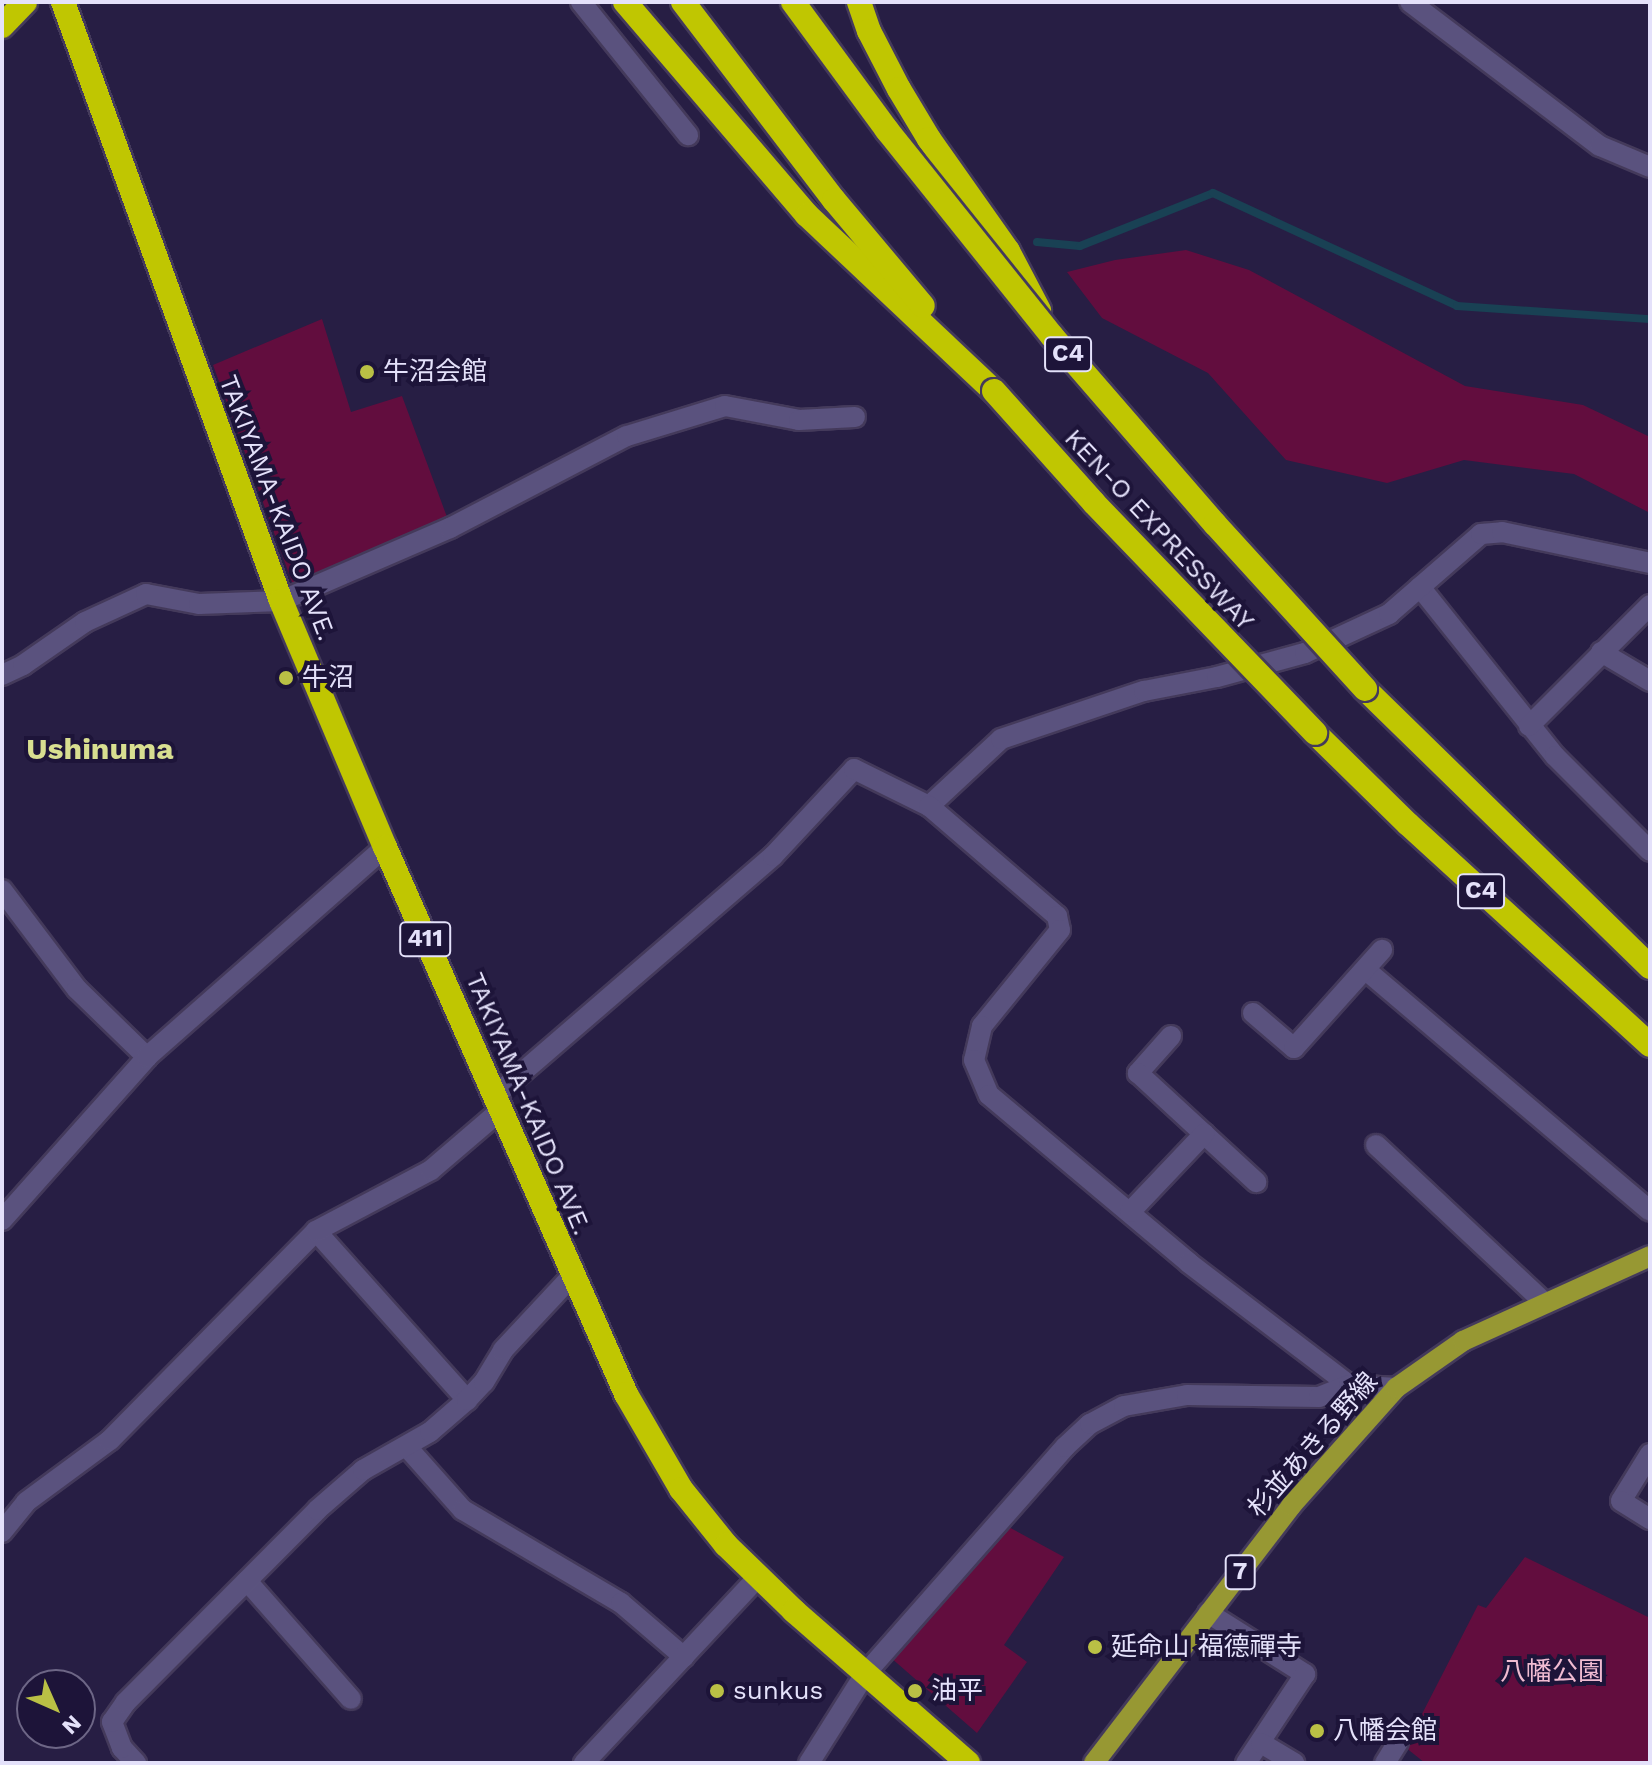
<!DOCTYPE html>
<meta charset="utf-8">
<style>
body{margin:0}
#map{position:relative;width:1652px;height:1765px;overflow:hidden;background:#271e44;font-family:"Work Sans","Noto Sans JP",sans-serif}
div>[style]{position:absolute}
.green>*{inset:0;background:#620d3e}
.stream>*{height:8px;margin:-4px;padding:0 4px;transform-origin:4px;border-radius:4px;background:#194154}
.roads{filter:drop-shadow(2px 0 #443a5b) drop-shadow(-2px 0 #443a5b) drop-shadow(0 2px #443a5b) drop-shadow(0 -2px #443a5b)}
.minor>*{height:20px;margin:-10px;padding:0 10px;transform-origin:10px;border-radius:10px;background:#5a527e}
.major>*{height:20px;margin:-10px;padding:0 10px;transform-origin:10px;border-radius:10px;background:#979833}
.highway>*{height:24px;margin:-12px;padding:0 12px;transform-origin:12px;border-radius:12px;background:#c0c601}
.bridges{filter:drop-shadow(2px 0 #443a5b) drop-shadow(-2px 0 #443a5b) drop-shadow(0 2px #443a5b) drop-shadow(0 -2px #443a5b)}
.highway-bridge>*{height:24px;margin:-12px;padding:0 12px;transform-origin:12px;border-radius:12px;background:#c0c601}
.dots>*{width:22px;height:22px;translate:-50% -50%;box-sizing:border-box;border:4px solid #1d1439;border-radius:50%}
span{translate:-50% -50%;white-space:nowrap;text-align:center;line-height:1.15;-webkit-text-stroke:8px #1d1439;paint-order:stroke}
.shield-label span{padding:2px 6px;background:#1d1439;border:2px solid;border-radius:6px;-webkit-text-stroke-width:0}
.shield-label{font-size:24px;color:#e4e1fa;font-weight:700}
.poi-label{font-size:26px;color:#e4e1fa}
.left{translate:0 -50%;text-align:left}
.street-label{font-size:26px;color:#e4e1fa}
.park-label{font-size:26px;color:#f0bbd1}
.quarter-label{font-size:30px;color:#d8de90;font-weight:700}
.frame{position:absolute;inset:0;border:4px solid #e4e1fa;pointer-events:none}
.north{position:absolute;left:16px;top:1669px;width:80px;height:80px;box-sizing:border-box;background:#1d1439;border:2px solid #6d6686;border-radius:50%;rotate:135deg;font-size:22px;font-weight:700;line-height:32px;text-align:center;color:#e4e1fa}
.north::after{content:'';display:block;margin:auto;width:28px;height:36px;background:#bac045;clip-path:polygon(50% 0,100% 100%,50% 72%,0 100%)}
</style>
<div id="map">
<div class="green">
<i style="clip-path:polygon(1186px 250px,1249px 270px,1465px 386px,1583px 405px,1650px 437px,1650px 513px,1574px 474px,1464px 460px,1387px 483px,1286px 460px,1208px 373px,1102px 318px,1067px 272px,1115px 260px)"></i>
<i style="clip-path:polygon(322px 319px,351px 412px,402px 396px,447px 517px,293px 585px,213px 365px)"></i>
<i style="clip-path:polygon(1005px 1525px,1064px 1557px,1004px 1645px,1027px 1662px,977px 1733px,890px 1657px)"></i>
<i style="clip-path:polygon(1525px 1557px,1650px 1618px,1650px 1763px,1425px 1763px,1405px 1747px,1478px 1605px,1486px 1608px)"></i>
</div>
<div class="stream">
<i style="left:1037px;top:242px;width:43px;rotate:5.3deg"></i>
<i style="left:1080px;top:246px;width:143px;rotate:-21.7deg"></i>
<i style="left:1213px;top:193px;width:269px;rotate:24.8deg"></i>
<i style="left:1457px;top:306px;width:193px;rotate:3.9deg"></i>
</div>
<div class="roads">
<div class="minor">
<i style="left:581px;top:2px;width:171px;rotate:51.2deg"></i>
<i style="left:1410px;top:2px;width:238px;rotate:37.2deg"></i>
<i style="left:1600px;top:146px;width:54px;rotate:22.8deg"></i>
<i style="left:1420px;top:587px;width:216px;rotate:51.4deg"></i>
<i style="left:1555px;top:756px;width:134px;rotate:45deg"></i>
<i style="left:1601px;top:652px;width:57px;rotate:30.6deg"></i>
<i style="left:2px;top:675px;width:23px;rotate:-25deg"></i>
<i style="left:23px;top:665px;width:75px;rotate:-34.7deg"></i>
<i style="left:85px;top:622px;width:67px;rotate:-24.7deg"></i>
<i style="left:146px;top:594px;width:54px;rotate:10.7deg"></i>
<i style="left:199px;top:604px;width:82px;rotate:-2.1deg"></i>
<i style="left:281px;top:601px;width:184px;rotate:-23.4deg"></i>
<i style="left:450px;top:528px;width:199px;rotate:-27.5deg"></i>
<i style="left:627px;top:436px;width:102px;rotate:-17deg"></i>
<i style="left:725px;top:406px;width:75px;rotate:10.7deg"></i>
<i style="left:799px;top:420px;width:56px;rotate:-3.1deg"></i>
<i style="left:1529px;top:726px;width:171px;rotate:-45deg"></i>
<i style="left:929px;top:806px;width:98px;rotate:-42.9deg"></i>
<i style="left:1001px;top:739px;width:151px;rotate:-18.6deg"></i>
<i style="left:1144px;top:691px;width:74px;rotate:-10.9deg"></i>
<i style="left:1217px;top:677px;width:91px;rotate:-15.3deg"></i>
<i style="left:1305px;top:653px;width:93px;rotate:-24.9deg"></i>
<i style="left:1389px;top:614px;width:122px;rotate:-41deg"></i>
<i style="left:1481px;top:534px;width:21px;rotate:-5deg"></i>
<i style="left:1502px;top:532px;width:151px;rotate:11.8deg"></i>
<i style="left:2px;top:890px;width:124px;rotate:52.9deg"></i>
<i style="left:77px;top:989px;width:98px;rotate:44.2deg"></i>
<i style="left:1366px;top:970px;width:372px;rotate:40.3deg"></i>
<i style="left:1253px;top:1013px;width:54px;rotate:40.5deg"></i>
<i style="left:1294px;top:1048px;width:132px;rotate:-48.1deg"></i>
<i style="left:1171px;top:1036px;width:50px;rotate:131.7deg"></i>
<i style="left:1138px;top:1073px;width:161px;rotate:42.7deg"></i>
<i style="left:495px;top:1096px;width:367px;rotate:-40.8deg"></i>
<i style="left:773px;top:856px;width:119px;rotate:-47deg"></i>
<i style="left:854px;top:769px;width:84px;rotate:26.3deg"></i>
<i style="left:929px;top:806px;width:169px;rotate:40.7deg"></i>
<i style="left:1057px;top:916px;width:14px;rotate:78deg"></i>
<i style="left:1060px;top:930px;width:124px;rotate:129.1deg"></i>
<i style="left:982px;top:1026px;width:35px;rotate:103deg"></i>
<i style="left:974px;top:1060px;width:38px;rotate:67deg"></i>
<i style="left:989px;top:1095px;width:261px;rotate:40deg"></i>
<i style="left:1189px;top:1263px;width:201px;rotate:37.3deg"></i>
<i style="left:1376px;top:1145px;width:230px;rotate:43.1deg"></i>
<i style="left:1130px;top:1212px;width:108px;rotate:-46.5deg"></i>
<i style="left:2px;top:1220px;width:218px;rotate:-48.3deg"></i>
<i style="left:147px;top:1057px;width:317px;rotate:-41.4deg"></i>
<i style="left:316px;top:1231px;width:227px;rotate:48.2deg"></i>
<i style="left:407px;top:1447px;width:84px;rotate:48.4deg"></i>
<i style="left:463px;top:1510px;width:183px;rotate:30.5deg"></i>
<i style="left:621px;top:1603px;width:83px;rotate:40.6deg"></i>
<i style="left:1650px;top:1454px;width:55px;rotate:121.7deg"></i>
<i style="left:1621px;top:1501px;width:34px;rotate:32deg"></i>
<i style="left:2px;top:1532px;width:38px;rotate:-51deg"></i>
<i style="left:26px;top:1502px;width:104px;rotate:-36.4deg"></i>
<i style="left:110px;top:1440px;width:293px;rotate:-45.4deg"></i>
<i style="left:316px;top:1231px;width:130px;rotate:-27.9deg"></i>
<i style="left:431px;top:1170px;width:92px;rotate:-40.6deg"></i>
<i style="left:247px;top:1581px;width:157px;rotate:48.6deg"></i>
<i style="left:1208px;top:1613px;width:115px;rotate:32.2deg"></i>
<i style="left:1305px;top:1674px;width:107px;rotate:123.5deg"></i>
<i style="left:1261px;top:1743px;width:39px;rotate:31deg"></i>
<i style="left:136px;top:1763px;width:21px;rotate:-133deg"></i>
<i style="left:122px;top:1748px;width:28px;rotate:-111deg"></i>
<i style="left:112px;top:1722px;width:24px;rotate:-55deg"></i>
<i style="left:126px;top:1702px;width:271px;rotate:-45.1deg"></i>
<i style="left:317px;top:1510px;width:61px;rotate:-41deg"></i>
<i style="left:363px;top:1470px;width:77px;rotate:-29.6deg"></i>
<i style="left:430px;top:1432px;width:49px;rotate:-40.9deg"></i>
<i style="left:467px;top:1400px;width:25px;rotate:-47deg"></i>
<i style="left:484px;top:1382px;width:37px;rotate:-59deg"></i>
<i style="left:503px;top:1350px;width:101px;rotate:-47deg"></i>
<i style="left:584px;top:1763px;width:255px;rotate:-46.9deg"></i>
<i style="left:809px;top:1763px;width:105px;rotate:-57.8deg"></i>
<i style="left:865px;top:1674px;width:303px;rotate:-48.6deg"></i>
<i style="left:1065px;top:1447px;width:34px;rotate:-43deg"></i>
<i style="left:1090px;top:1424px;width:38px;rotate:-28deg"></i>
<i style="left:1124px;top:1406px;width:64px;rotate:-9.9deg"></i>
<i style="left:1187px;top:1395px;width:132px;rotate:0.9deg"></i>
<i style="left:1319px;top:1397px;width:32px;rotate:-22deg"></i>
<i style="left:1349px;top:1385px;width:47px;rotate:3.7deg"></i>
<i style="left:1385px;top:1763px;width:25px;rotate:-58deg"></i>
</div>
<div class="major">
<i style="left:1094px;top:1763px;width:324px;rotate:-52.5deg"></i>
<i style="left:1291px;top:1506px;width:158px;rotate:-48.3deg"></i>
<i style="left:1396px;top:1388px;width:82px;rotate:-35deg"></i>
<i style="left:1463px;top:1341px;width:205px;rotate:-24.4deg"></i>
</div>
<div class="highway">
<i style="left:63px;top:2px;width:637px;rotate:70deg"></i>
<i style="left:281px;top:601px;width:267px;rotate:67.1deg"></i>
<i style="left:385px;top:847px;width:598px;rotate:66.22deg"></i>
<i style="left:626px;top:1394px;width:110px;rotate:59.9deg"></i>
<i style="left:681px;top:1489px;width:72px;rotate:51.2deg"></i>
<i style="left:726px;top:1545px;width:95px;rotate:44.1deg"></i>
<i style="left:794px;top:1611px;width:231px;rotate:41.1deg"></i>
<i style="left:625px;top:2px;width:280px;rotate:49.5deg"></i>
<i style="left:807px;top:215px;width:257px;rotate:43.3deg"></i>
<i style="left:683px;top:2px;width:249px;rotate:52.7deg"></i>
<i style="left:834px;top:200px;width:138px;rotate:50deg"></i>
<i style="left:859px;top:2px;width:31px;rotate:71deg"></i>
<i style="left:869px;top:31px;width:65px;rotate:62.7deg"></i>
<i style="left:899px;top:89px;width:58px;rotate:59deg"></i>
<i style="left:929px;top:139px;width:137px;rotate:54.8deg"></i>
<i style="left:1008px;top:251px;width:67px;rotate:62.3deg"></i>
<i style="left:2px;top:26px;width:33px;rotate:-46deg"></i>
<i style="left:1365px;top:689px;width:398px;rotate:44.3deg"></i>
<i style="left:1315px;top:733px;width:130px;rotate:44.4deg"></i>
<i style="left:1408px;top:824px;width:328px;rotate:42.4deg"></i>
</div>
</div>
<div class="bridges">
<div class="highway-bridge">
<i style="left:793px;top:2px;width:159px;rotate:53.7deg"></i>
<i style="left:887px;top:130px;width:264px;rotate:51.3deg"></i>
<i style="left:1052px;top:336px;width:249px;rotate:49.1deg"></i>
<i style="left:1215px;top:524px;width:223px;rotate:47.7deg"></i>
<i style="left:994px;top:391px;width:150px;rotate:48.2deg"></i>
<i style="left:1094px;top:503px;width:319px;rotate:46.1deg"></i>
</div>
</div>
<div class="dots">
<i style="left:367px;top:372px;background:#bac045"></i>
<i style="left:286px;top:678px;background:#bac045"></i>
<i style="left:1095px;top:1647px;background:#bac045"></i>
<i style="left:717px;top:1691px;background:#bac045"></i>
<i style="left:915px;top:1691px;background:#bac045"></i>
<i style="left:1317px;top:1731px;background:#bac045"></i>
</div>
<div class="shield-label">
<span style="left:1068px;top:354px">C4</span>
<span style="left:1481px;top:891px">C4</span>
<span style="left:425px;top:939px">411</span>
<span style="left:1240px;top:1572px">7</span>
</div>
<div class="poi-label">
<span class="left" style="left:383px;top:372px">牛沼会館</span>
<span class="left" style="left:302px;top:678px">牛沼</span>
<span class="left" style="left:1111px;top:1647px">延命山 福德禪寺</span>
<span class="left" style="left:733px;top:1691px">sunkus</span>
<span class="left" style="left:931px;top:1691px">油平</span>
<span class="left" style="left:1333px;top:1731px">八幡会館</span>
</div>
<div class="street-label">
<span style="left:277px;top:508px;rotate:69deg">TAKIYAMA-KAIDO AVE.</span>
<span style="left:1159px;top:530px;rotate:47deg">KEN-O EXPRESSWAY</span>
<span style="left:528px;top:1104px;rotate:67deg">TAKIYAMA-KAIDO AVE.</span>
<span style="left:1313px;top:1445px;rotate:-49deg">杉並あきる野線</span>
</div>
<div class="park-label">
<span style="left:1552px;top:1672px">八幡公園</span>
</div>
<div class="quarter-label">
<span style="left:100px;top:749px">Ushinuma</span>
</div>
<div class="frame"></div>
<div class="north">N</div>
</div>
